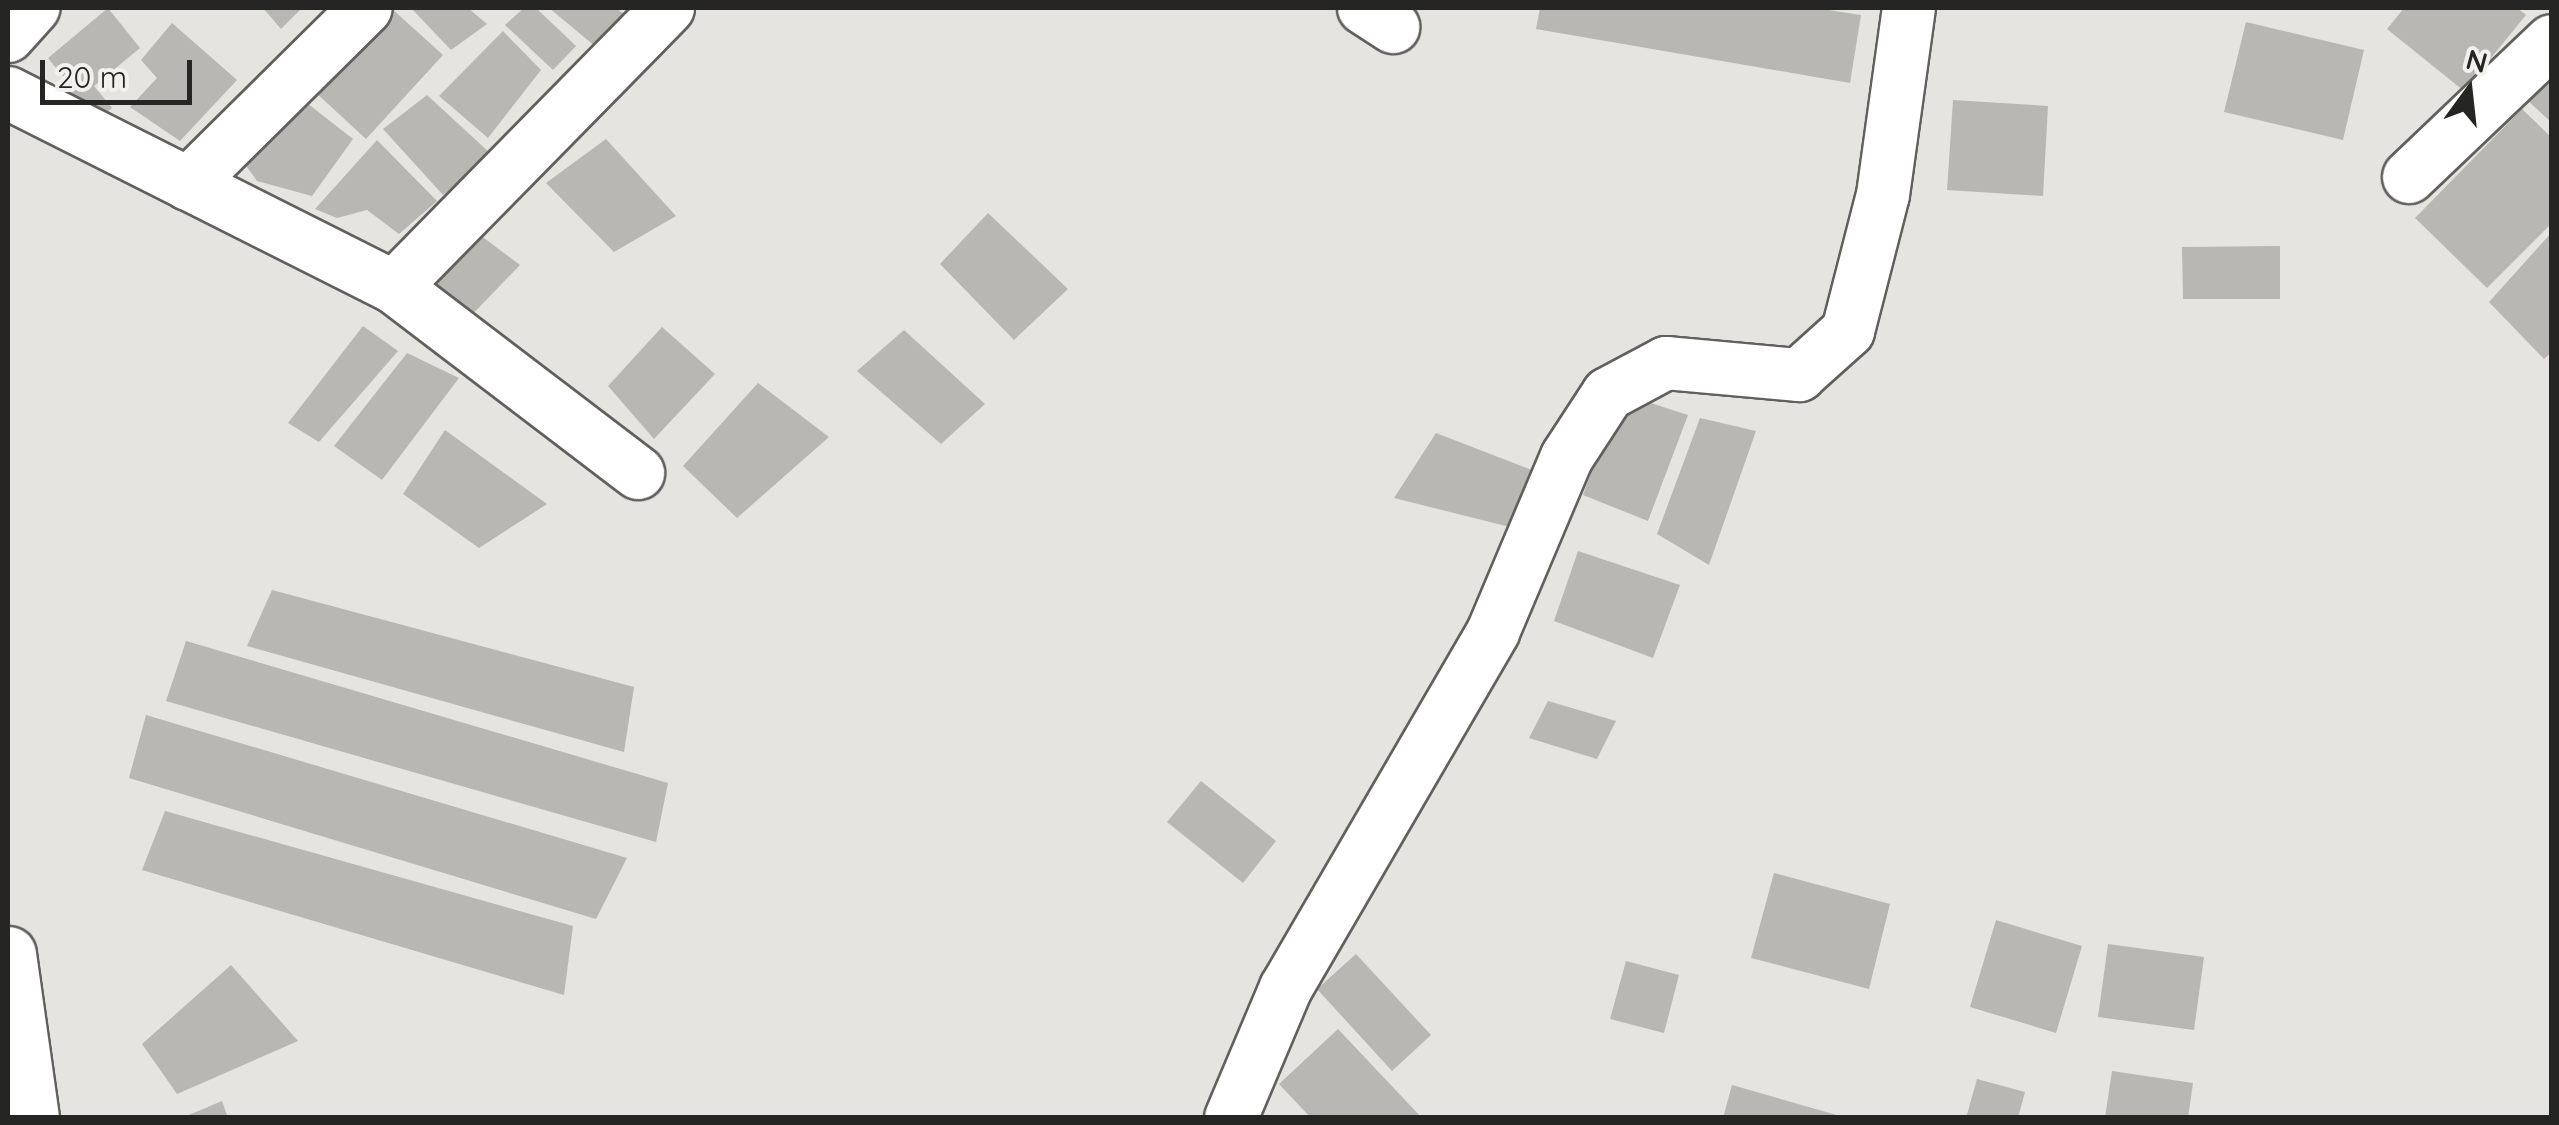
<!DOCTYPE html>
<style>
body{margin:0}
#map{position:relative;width:2559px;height:1125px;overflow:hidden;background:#e5e4e0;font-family:Quicksand,sans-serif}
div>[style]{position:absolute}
.building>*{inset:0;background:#b9b7b3}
.roads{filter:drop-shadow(2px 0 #61605c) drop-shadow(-2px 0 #61605c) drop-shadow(0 2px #61605c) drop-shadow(0 -2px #61605c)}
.minor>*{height:52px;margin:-26px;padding:0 26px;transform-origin:26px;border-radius:26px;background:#fff}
.tertiary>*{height:55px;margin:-27.5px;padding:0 27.5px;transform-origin:27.5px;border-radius:27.5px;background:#fff}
span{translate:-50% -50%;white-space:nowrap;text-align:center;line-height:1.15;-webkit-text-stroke:9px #f3f1ed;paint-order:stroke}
.frame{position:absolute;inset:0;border:10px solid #252523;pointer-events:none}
.north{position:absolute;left:2419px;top:40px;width:100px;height:100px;-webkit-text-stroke:8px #f3f1ed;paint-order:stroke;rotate:15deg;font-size:28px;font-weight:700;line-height:40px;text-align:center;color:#252523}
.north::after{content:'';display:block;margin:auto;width:35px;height:45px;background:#252523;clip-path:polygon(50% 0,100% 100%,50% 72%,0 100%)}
.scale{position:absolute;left:40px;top:60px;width:152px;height:45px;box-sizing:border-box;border:5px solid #252523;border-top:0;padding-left:12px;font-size:30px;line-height:35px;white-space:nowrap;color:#252523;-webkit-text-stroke:8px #f3f1ed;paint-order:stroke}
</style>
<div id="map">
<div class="building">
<i style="clip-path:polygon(108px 8px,140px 48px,94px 86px,112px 108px,87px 129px,52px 107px,68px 83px,48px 58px)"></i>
<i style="clip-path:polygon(263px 8px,302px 8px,281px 29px)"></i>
<i style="clip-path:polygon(391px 8px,443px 55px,366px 139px,313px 90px)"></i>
<i style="clip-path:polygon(411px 8px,468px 8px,487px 24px,451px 50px)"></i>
<i style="clip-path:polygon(524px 8px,536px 8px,576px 46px,553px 70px,505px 25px)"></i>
<i style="clip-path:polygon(549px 8px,615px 8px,632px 19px,602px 52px)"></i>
<i style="clip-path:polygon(1540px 8px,1816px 8px,1861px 15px,1850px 83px,1536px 29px)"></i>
<i style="clip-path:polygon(2404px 8px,2517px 8px,2526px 15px,2464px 91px,2387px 29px)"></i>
<i style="clip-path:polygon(2246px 22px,2364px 50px,2343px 140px,2224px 112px)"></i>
<i style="clip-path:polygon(172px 23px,237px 80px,180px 141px,130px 107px,157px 78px,141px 60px)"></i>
<i style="clip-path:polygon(503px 31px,541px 70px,488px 138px,439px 96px)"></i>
<i style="clip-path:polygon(2552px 73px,2552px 123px,2526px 99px)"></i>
<i style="clip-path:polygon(427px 95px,490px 153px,443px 195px,383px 129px)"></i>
<i style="clip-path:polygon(298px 96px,353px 139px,312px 196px,257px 181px,239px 156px)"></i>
<i style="clip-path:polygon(1953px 100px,2048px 106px,2043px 196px,1947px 190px)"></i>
<i style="clip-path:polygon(2522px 109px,2552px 138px,2552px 223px,2487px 288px,2415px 218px)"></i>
<i style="clip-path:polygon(606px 139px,676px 216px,614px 252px,546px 183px)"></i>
<i style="clip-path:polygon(377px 140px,437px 201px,399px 234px,367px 210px,337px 218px,315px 209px)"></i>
<i style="clip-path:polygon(988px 213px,1068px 289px,1014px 340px,940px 264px)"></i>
<i style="clip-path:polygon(468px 226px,520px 265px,464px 323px,424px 276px)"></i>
<i style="clip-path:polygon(2552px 232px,2552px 352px,2544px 359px,2489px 302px)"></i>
<i style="clip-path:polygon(2280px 246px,2280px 299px,2183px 299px,2182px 247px)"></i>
<i style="clip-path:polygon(363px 326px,398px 351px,319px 442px,288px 423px)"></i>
<i style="clip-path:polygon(662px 327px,715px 374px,654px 439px,608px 386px)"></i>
<i style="clip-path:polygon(904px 330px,985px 404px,941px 444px,857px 371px)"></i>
<i style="clip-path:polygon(407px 353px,459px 378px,382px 480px,334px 446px)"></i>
<i style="clip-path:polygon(758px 383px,829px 437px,737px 518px,683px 466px)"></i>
<i style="clip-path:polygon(1620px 393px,1688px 415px,1648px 521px,1583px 495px)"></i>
<i style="clip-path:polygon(1700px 418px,1756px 431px,1709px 565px,1657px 534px)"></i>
<i style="clip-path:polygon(445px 430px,547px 504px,479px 548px,403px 494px)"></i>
<i style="clip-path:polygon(1436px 433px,1532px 470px,1510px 527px,1394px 498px)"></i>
<i style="clip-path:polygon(1578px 551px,1680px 585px,1653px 658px,1554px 621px)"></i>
<i style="clip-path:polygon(272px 590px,634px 687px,624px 752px,247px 646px)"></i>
<i style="clip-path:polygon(186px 641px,668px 783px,656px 842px,166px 701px)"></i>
<i style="clip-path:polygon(1548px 701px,1616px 721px,1597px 759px,1529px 738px)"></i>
<i style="clip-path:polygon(146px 715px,627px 858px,596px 919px,129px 778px)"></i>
<i style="clip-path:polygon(1201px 781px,1276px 841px,1243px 883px,1167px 822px)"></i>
<i style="clip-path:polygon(165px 811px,573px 926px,564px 995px,142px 870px)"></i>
<i style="clip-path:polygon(1774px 873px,1890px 904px,1869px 989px,1751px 958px)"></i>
<i style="clip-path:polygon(1996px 920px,2082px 946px,2056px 1033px,1970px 1007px)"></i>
<i style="clip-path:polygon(2108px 944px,2204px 957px,2194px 1030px,2098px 1017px)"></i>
<i style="clip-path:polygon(1356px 954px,1431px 1035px,1392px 1071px,1317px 989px)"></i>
<i style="clip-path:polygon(1626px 961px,1679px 975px,1664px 1033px,1610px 1019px)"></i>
<i style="clip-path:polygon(231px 965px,298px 1041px,177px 1094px,142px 1044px)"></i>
<i style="clip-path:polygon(1338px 1029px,1422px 1118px,1311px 1118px,1279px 1084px)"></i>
<i style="clip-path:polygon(2112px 1071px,2193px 1083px,2188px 1118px,2105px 1118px)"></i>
<i style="clip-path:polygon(1977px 1079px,2025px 1092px,2018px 1118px,1966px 1118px)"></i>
<i style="clip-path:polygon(1732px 1085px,1840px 1116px,1840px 1118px,1723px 1118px)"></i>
<i style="clip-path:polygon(222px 1101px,228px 1118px,184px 1118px,184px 1117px)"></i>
</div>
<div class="roads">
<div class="minor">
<i style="left:1364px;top:8px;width:35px;rotate:33deg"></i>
<i style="left:8px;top:36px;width:38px;rotate:-48deg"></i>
<i style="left:8px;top:93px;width:432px;rotate:26.7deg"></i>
<i style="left:394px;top:287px;width:391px;rotate:-45.5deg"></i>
<i style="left:2409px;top:177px;width:197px;rotate:-43.6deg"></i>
<i style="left:188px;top:184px;width:250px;rotate:-44.7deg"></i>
<i style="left:394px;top:287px;width:307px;rotate:37.3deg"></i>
<i style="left:1231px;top:1118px;width:141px;rotate:-67.1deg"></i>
<i style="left:1286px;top:988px;width:412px;rotate:-59.8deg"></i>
<i style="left:1493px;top:632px;width:190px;rotate:-67.1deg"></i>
<i style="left:1567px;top:457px;width:75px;rotate:-56.9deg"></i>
<i style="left:1608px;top:394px;width:66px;rotate:-28.1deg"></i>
<i style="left:1666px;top:363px;width:134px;rotate:5.2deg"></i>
<i style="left:1799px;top:375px;width:66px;rotate:-41.9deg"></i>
<i style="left:1848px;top:331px;width:140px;rotate:-75.6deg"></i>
<i style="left:1883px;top:195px;width:189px;rotate:-82.1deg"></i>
</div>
<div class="tertiary">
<i style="left:8px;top:954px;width:166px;rotate:82deg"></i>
</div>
</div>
<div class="frame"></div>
<div class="north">N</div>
<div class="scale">20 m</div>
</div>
